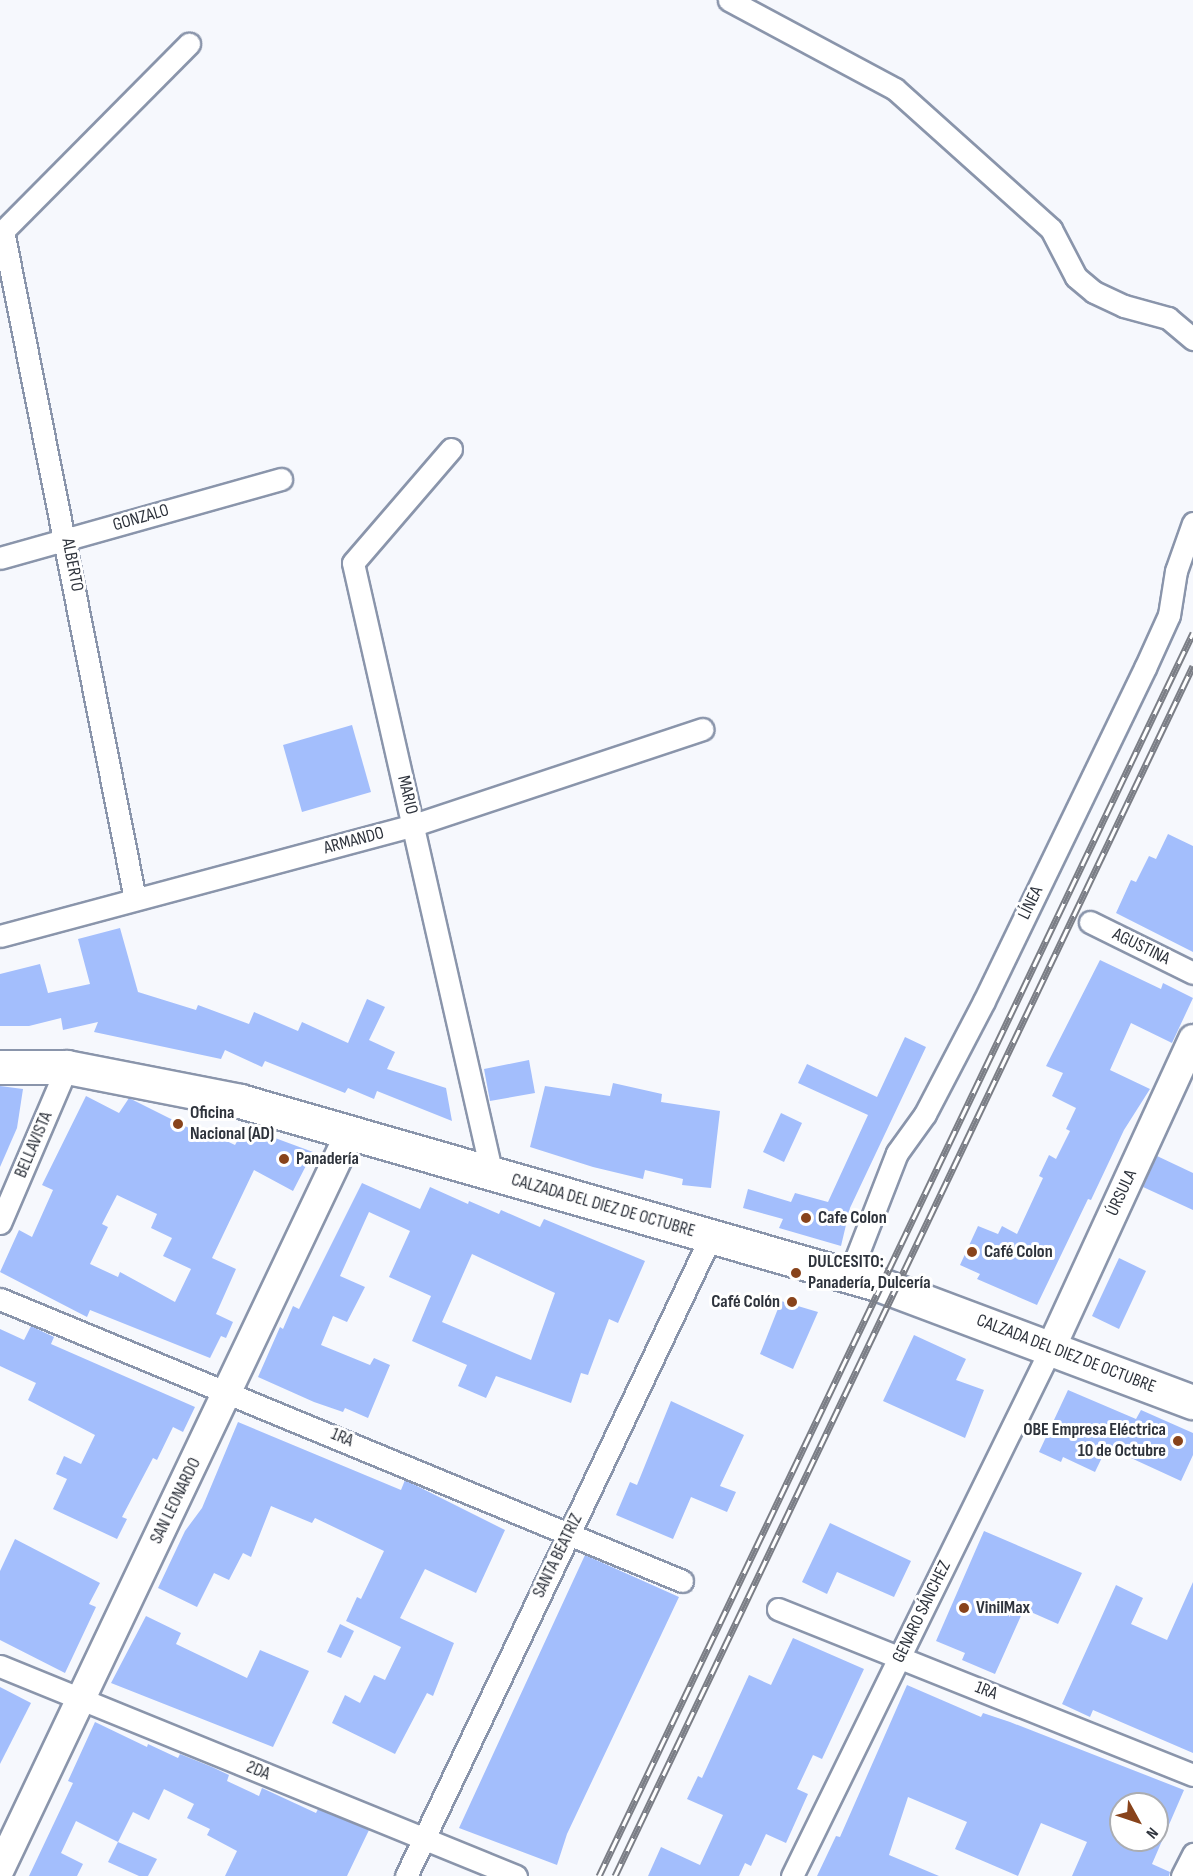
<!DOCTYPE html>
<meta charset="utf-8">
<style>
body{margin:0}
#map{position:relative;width:1193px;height:1876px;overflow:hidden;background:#f6f8fd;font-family:"Sofia Sans Condensed",sans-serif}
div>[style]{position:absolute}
.building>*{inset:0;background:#a3befc}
.roads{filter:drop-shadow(2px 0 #8a95ab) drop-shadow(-2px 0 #8a95ab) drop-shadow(0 2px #8a95ab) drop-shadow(0 -2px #8a95ab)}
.street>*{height:21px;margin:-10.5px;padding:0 10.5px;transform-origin:10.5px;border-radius:10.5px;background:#fff}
.secondary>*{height:28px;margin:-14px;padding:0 14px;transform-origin:14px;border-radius:14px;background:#fff}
.primary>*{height:33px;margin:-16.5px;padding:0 16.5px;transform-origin:16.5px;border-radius:16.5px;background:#fff}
.rail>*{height:7px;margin-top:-3.5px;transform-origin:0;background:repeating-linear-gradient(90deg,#fff 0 14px,#7b7e86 0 28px);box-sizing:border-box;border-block:2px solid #7b7e86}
.dots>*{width:16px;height:16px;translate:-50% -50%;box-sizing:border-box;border:3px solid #fff;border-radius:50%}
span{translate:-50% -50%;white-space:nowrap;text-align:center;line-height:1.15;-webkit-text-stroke:6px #fff;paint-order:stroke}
.street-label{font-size:18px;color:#2e333c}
.poi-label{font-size:18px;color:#2e333c;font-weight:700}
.left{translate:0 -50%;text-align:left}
.right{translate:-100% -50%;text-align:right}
.north{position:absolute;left:1109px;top:1792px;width:60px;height:60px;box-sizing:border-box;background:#fff;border:2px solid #abadb1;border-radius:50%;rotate:130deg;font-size:16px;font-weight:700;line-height:24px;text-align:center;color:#2e333c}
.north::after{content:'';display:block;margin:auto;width:21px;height:27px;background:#88431b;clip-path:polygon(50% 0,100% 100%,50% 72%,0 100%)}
</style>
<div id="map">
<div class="building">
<i style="clip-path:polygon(352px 725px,371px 792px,302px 812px,283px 745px)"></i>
<i style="clip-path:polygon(1168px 834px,1193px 846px,1193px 952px,1116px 913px,1131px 880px,1136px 882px,1149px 856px,1156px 859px)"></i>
<i style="clip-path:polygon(120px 928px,138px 992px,196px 1010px,198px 1005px,249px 1024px,254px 1012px,298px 1031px,302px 1022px,348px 1043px,367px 999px,385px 1007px,369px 1040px,395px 1052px,387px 1069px,446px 1088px,452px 1121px,377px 1091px,374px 1099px,348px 1088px,345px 1093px,265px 1061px,262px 1067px,225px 1050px,221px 1059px,94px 1032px,98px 1022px,63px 1030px,61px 1018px,29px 1026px,0 1026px,0 974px,40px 964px,48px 993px,90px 984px,78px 939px)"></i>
<i style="clip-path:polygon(1100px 960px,1161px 989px,1163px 983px,1193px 998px,1172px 1043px,1131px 1023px,1110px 1070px,1150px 1089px,1124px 1130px,1091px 1200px,1088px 1199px,1037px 1305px,977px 1279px,980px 1274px,960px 1265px,978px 1226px,998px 1234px,1002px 1226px,1017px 1234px,1043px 1178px,1039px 1176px,1049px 1155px,1056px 1159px,1070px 1131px,1066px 1129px,1076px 1108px,1052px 1096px,1063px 1073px,1046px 1066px)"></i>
<i style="clip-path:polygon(905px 1037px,926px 1047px,850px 1208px,841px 1246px,779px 1228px,783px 1219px,743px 1208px,748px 1189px,791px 1202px,795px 1193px,828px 1202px,868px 1115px,798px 1083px,807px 1064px,877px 1097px)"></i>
<i style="clip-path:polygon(529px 1060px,535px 1093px,490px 1101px,484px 1069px)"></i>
<i style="clip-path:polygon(613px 1083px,662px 1094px,661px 1102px,720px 1111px,711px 1188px,682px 1185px,683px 1179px,645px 1170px,643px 1179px,593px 1167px,530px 1147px,545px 1086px,610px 1096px)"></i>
<i style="clip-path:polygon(0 1086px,23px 1089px,17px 1128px,0 1167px)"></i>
<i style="clip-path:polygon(evenodd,86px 1096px,119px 1113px,129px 1098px,195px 1131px,197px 1127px,235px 1145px,245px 1127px,313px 1152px,293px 1191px,254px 1170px,212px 1258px,236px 1269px,216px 1314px,233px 1322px,226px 1338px,221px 1336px,210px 1358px,90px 1310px,87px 1317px,0 1272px,19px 1230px,32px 1237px,53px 1190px,42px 1185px,86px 1096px,117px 1195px,157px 1214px,151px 1228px,172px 1238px,163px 1256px,191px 1269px,175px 1302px,120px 1272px,118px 1277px,90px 1264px,108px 1227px,102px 1224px,117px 1195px)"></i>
<i style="clip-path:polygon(781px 1113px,802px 1123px,784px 1162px,763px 1152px)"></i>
<i style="clip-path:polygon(1157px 1156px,1193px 1173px,1193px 1210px,1143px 1187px)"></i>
<i style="clip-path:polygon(evenodd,362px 1183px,420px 1209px,430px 1187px,468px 1204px,469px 1201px,499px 1214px,501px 1210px,540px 1227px,544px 1219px,645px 1261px,618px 1323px,609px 1319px,588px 1375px,581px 1373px,571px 1403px,496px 1376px,486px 1398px,458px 1386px,467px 1365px,412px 1341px,431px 1296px,389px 1277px,410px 1231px,369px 1212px,340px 1276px,365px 1287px,347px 1322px,333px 1316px,321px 1345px,370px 1365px,374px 1358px,390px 1365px,368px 1418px,345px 1408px,343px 1412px,314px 1402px,258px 1377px,280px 1327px,283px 1329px,293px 1306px,299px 1309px,362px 1183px,472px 1254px,555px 1293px,531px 1360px,442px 1322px,472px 1254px)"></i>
<i style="clip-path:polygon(1119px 1258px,1146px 1271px,1119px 1329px,1092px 1316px)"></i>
<i style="clip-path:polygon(781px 1301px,818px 1312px,793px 1369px,760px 1354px)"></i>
<i style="clip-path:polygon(31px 1326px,54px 1337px,51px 1344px,195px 1407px,183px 1432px,173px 1427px,157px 1460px,153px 1458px,122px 1517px,127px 1519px,117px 1539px,53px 1509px,67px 1479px,56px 1474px,64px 1456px,81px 1464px,95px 1435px,28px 1400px,36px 1383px,0 1366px,0 1329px,24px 1340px)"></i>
<i style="clip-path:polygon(914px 1335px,966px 1359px,956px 1380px,984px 1390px,965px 1438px,883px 1401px)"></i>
<i style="clip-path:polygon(1068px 1390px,1136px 1419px,1141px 1410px,1193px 1433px,1193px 1455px,1181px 1481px,1107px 1447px,1095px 1472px,1063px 1457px,1061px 1462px,1039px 1452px)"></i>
<i style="clip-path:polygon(671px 1401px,744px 1435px,720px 1486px,736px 1492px,727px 1512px,691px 1497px,673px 1539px,616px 1515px,630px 1482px,637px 1485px)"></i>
<i style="clip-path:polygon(238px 1422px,401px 1490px,405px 1480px,505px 1530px,476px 1593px,425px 1569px,400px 1618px,454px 1643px,433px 1696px,427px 1693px,395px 1754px,332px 1723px,345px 1695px,360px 1703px,374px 1675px,385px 1680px,401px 1647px,346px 1621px,357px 1597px,361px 1599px,384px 1551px,315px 1518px,312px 1523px,271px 1506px,251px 1557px,243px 1553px,229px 1580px,214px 1573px,197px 1607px,158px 1588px,185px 1531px,202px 1508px)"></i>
<i style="clip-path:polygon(830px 1523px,911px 1561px,894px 1597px,837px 1572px,827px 1594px,802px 1582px)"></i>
<i style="clip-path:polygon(984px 1531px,1082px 1573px,1058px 1624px,1024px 1609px,995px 1674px,962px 1660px,965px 1653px,936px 1641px)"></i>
<i style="clip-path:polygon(15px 1539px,100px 1583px,89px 1604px,96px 1607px,65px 1673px,0 1640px,0 1571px)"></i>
<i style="clip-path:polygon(585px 1555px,679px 1597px,567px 1834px,557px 1865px,459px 1828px)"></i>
<i style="clip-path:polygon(1193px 1582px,1193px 1753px,1093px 1710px,1090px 1717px,1062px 1704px,1116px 1585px,1143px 1598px,1131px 1624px,1167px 1640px)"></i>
<i style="clip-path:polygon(146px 1616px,181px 1633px,176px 1644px,247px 1678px,260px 1650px,309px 1671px,273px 1747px,111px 1683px)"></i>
<i style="clip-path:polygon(340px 1624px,354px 1631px,341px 1658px,327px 1652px)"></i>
<i style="clip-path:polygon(793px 1638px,864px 1669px,822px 1759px,813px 1755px,797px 1789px,808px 1794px,786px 1843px,766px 1834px,751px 1866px,745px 1863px,739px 1876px,648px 1876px,661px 1847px,700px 1865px,723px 1815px,687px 1799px,698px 1776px,702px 1778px,749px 1675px,771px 1685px)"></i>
<i style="clip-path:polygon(evenodd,907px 1685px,981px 1717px,983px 1713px,1010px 1722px,1184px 1790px,1152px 1864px,1170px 1872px,1169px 1876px,1072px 1876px,1087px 1842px,1041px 1823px,1018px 1876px,955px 1849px,967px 1822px,908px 1797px,889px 1855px,939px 1876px,817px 1876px,836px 1836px,840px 1837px,907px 1685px,1121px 1804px,1157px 1804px,1157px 1840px,1121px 1840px,1121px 1804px)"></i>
<i style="clip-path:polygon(0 1687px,31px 1703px,0 1764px)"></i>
<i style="clip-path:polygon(95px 1722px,147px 1747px,148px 1744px,178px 1758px,180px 1754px,212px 1767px,229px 1775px,227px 1781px,259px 1796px,262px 1788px,316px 1813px,318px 1809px,369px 1830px,347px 1876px,225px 1876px,237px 1851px,207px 1835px,210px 1829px,187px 1818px,194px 1804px,164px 1789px,149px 1820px,133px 1812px,118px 1842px,76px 1821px,61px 1853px,83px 1864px,77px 1876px,29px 1876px,73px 1783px,68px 1781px)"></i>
<i style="clip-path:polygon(118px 1842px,157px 1859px,148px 1876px,139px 1876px,108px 1862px)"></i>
</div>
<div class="roads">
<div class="street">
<i style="left:729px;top:0;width:188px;rotate:28.2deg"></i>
<i style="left:895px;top:89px;width:210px;rotate:41.9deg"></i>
<i style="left:1051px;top:229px;width:54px;rotate:62.5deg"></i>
<i style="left:1076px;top:277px;width:23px;rotate:40deg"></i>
<i style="left:1094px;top:292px;width:33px;rotate:25deg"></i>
<i style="left:1124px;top:306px;width:46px;rotate:15.3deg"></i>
<i style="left:1168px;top:318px;width:33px;rotate:40deg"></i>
<i style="left:3px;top:231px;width:681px;rotate:78.82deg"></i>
<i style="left:3px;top:231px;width:264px;rotate:-45.2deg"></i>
<i style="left:451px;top:449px;width:150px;rotate:130.7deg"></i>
<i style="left:353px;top:563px;width:628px;rotate:77.2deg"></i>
<i style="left:0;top:558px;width:292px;rotate:-15.7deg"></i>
<i style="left:1090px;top:922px;width:115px;rotate:26.3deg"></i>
<i style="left:0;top:936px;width:429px;rotate:-15deg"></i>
<i style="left:414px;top:825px;width:304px;rotate:-18.4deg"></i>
<i style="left:0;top:1223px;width:170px;rotate:-66.8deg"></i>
<i style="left:849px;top:1276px;width:132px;rotate:-68.7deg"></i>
<i style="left:897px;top:1153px;width:48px;rotate:-54.3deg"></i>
<i style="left:925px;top:1114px;width:127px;rotate:-62.4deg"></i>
<i style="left:984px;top:1001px;width:370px;rotate:-64.2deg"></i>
<i style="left:1145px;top:668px;width:58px;rotate:-65.6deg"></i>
<i style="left:1169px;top:615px;width:45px;rotate:-81deg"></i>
<i style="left:1176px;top:571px;width:51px;rotate:-70.5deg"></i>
<i style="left:0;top:1299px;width:738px;rotate:22.46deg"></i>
<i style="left:778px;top:1609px;width:447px;rotate:21.8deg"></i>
<i style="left:0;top:1666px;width:557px;rotate:22.15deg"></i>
<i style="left:406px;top:1876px;width:709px;rotate:-64.52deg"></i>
<i style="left:792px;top:1876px;width:588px;rotate:-63.87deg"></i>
<i style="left:1182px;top:1876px;width:25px;rotate:-63deg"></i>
</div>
<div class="secondary">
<i style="left:1051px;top:1348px;width:340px;rotate:-65.3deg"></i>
<i style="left:0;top:1869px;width:815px;rotate:-64.57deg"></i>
</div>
<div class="primary">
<i style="left:0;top:1067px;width:67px"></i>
<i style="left:67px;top:1067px;width:176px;rotate:11.1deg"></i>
<i style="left:240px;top:1101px;width:667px;rotate:16.02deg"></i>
<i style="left:881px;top:1285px;width:333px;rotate:20.6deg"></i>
</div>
</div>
<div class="rail">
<i style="left:599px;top:1876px;width:1378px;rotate:-64.46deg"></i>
<i style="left:615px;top:1876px;width:1341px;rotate:-64.47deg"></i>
</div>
<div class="dots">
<i style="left:178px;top:1124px;background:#88431b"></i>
<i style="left:284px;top:1159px;background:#88431b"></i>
<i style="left:806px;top:1218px;background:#88431b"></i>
<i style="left:972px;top:1252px;background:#88431b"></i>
<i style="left:796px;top:1273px;background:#88431b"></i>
<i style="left:792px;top:1302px;background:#88431b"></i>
<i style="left:1178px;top:1441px;background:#88431b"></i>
<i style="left:964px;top:1608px;background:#88431b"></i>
</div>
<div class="street-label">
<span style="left:141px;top:518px;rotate:-16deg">GONZALO</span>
<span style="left:72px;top:565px;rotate:79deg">ALBERTO</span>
<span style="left:407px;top:795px;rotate:77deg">MARIO</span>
<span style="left:354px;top:841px;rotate:-15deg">ARMANDO</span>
<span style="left:1031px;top:903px;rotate:-64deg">LÍNEA</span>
<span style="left:1141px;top:947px;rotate:26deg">AGUSTINA</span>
<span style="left:34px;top:1145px;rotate:-67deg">BELLAVISTA</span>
<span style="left:1122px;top:1193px;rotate:-65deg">ÚRSULA</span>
<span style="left:603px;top:1206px;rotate:16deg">CALZADA DEL DIEZ DE OCTUBRE</span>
<span style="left:1066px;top:1354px;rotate:21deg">CALZADA DEL DIEZ DE OCTUBRE</span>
<span style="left:342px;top:1438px;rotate:23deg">1RA</span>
<span style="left:176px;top:1501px;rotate:-64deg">SAN LEONARDO</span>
<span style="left:558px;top:1556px;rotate:-64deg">SANTA BEATRIZ</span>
<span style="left:922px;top:1612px;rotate:-64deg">GENARO SÁNCHEZ</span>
<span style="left:986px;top:1691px;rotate:22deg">1RA</span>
<span style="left:258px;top:1771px;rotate:22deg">2DA</span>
</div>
<div class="poi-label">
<span class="left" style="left:190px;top:1124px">Oficina<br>Nacional (AD)</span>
<span class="left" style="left:296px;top:1159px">Panadería</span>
<span class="left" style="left:818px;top:1218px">Cafe Colon</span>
<span class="left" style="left:984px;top:1252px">Café Colon</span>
<span class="left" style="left:808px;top:1273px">DULCESITO:<br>Panadería, Dulcería</span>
<span class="right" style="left:780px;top:1302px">Café Colón</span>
<span class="right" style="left:1166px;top:1441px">OBE Empresa Eléctrica<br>10 de Octubre</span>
<span class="left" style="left:976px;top:1608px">VinilMax</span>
</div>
<div class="north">N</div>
</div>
